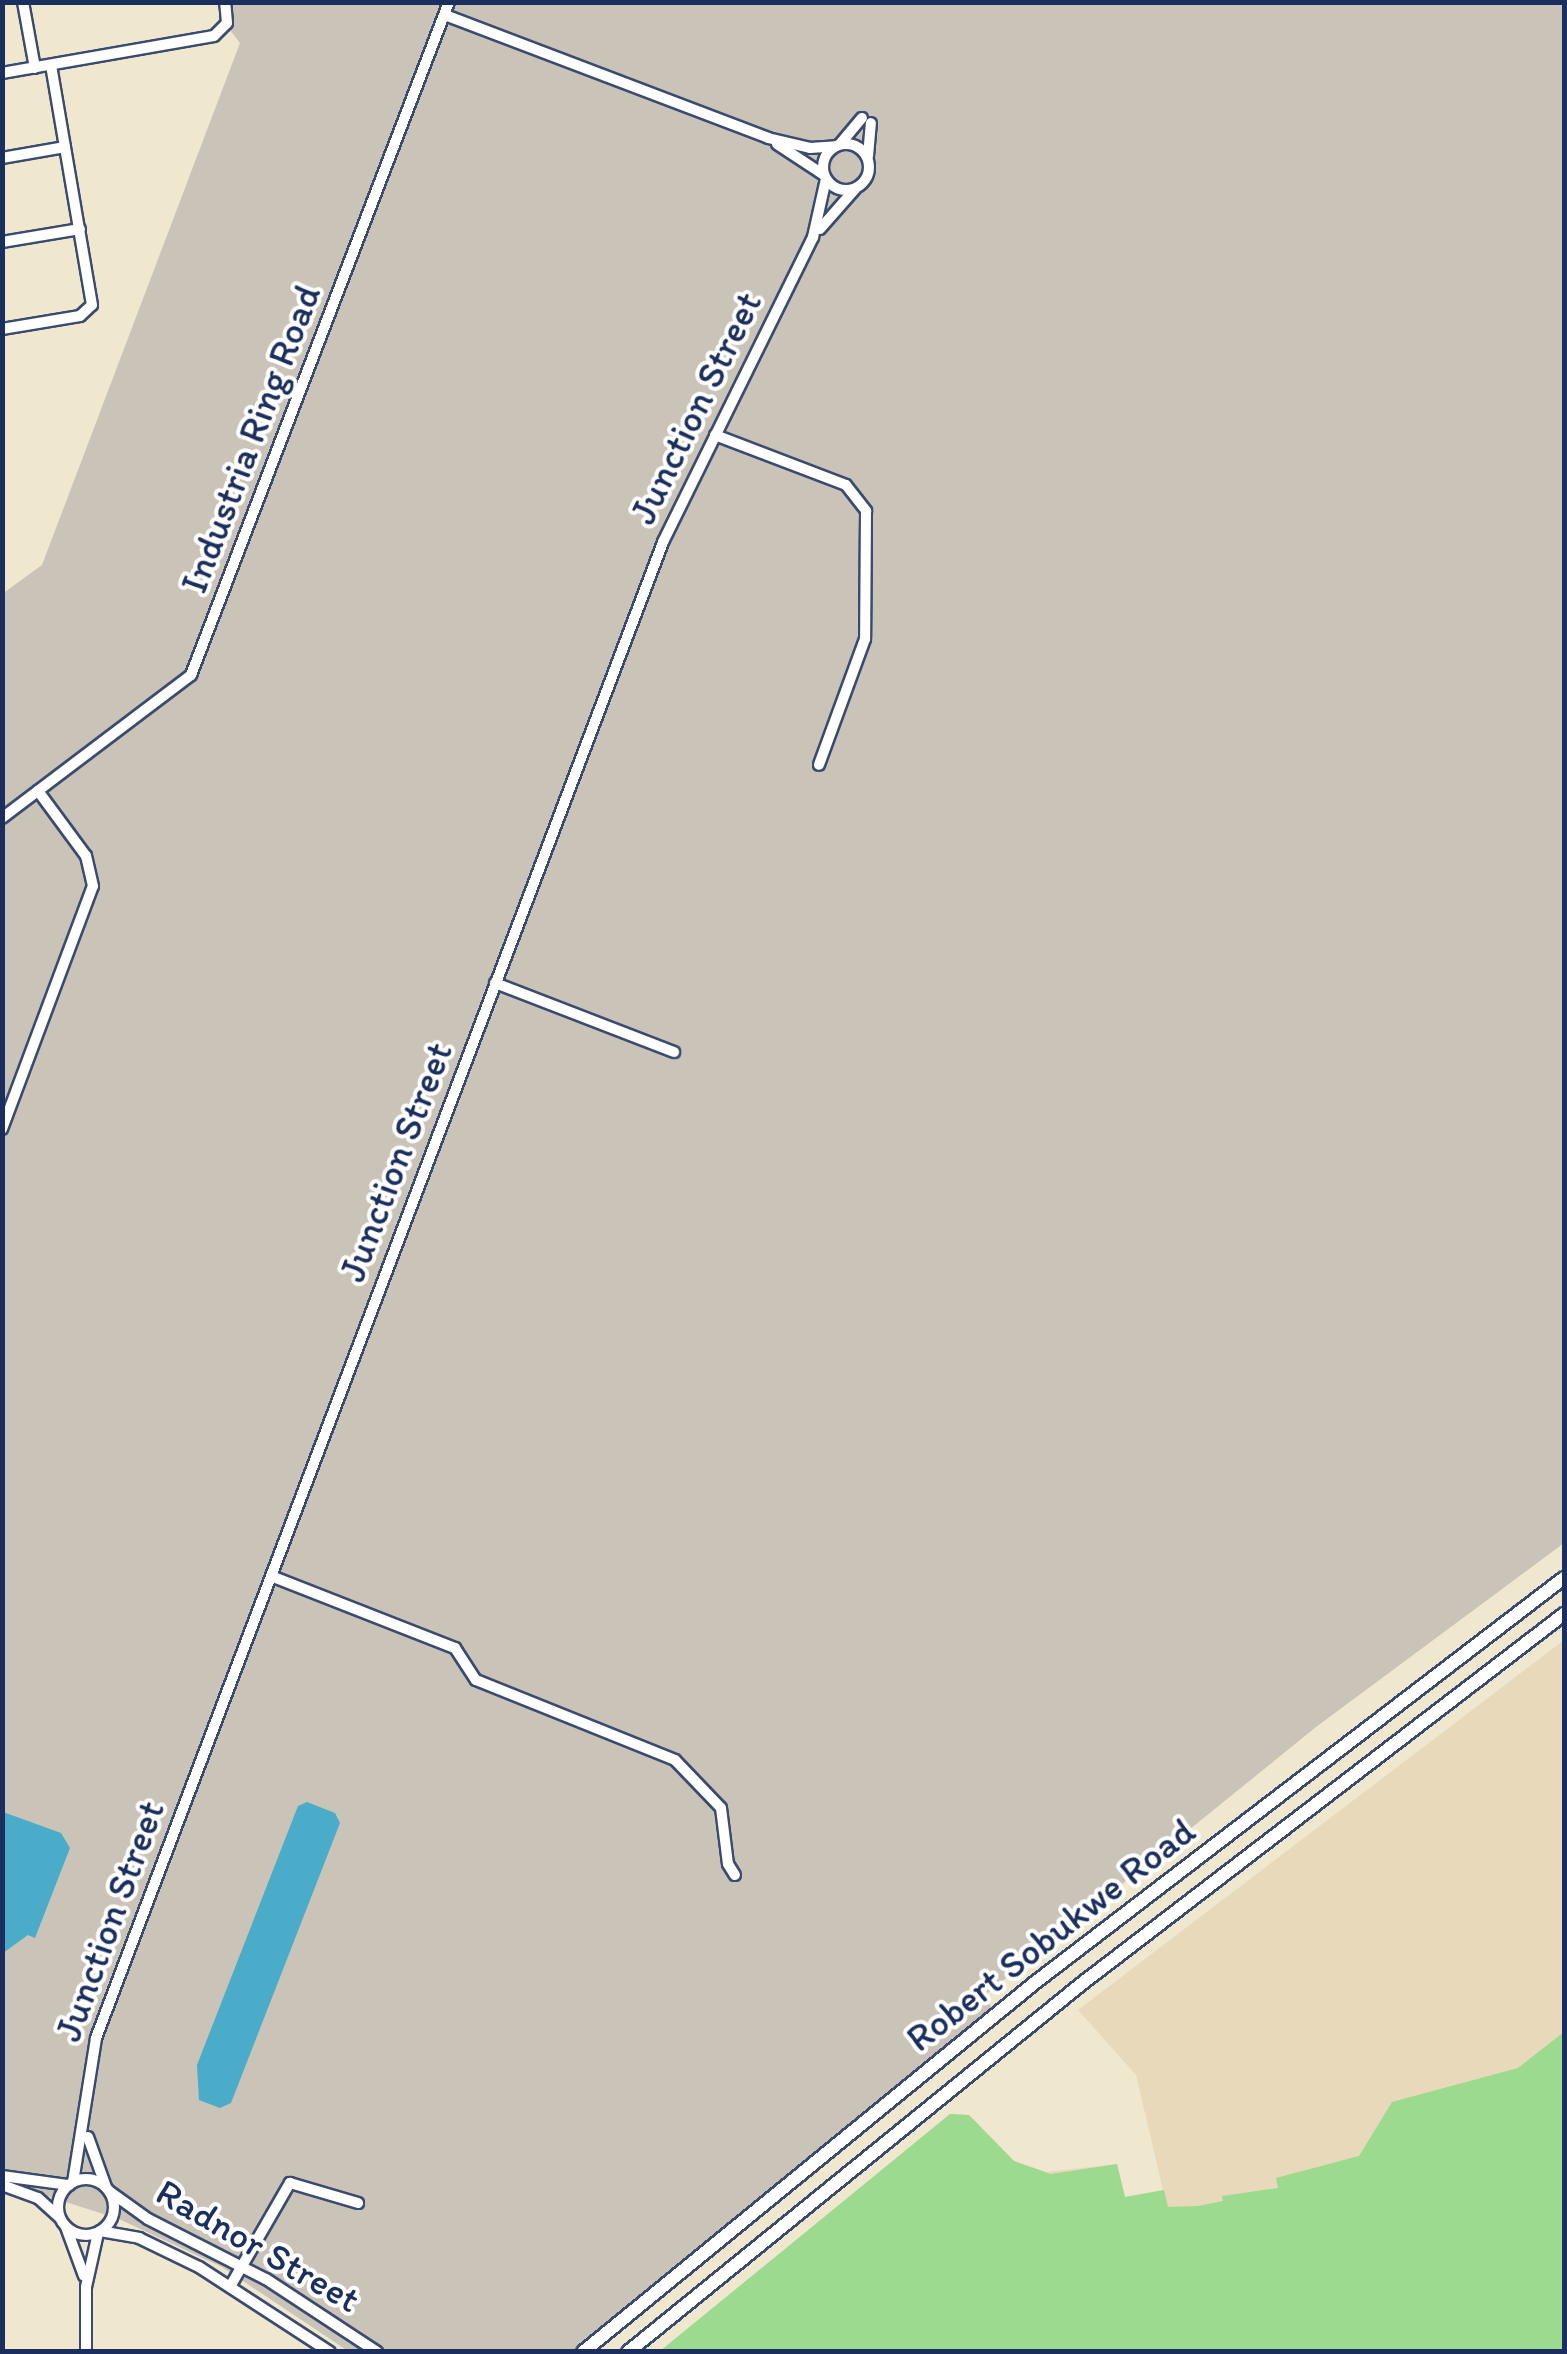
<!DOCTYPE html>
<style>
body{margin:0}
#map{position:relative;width:1567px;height:2354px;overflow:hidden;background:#efe8cf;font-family:Itim,sans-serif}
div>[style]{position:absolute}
.built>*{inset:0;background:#e8d9ba}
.industrial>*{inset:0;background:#c9c3b8}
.green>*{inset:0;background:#9bda8f}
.water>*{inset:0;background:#4aacc9}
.roads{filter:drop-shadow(2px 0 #3b4b6f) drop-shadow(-2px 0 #3b4b6f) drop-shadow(0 2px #3b4b6f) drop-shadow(0 -2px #3b4b6f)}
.minor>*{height:10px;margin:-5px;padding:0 5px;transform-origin:5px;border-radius:5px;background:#fff}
.minor>.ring{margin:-5px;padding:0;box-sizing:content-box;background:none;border:10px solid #fff;border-radius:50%}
.major>*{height:12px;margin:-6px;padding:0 6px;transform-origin:6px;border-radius:6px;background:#fff}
span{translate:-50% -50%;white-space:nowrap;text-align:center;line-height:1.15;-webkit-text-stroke:8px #fff;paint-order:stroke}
.street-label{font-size:38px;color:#1b2f5e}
.frame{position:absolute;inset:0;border:5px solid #1b2f5e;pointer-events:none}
</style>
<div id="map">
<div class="built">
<i style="clip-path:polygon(1564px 1640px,1564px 2351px,660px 2352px,950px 2114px,969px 2115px,1014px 2161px,1045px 2172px,1117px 2164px,1125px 2197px,1163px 2190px,1136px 2075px,1078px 2010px)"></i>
</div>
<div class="industrial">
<i style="clip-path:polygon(226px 3px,1564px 3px,1564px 1543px,1316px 1727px,984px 1996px,996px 2014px,582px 2351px,348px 2351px,222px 2267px,119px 2219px,3px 2182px,2px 594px,42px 565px,240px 43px,227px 26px)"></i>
</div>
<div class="green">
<i style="clip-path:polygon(1564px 2032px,1564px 2351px,660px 2351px,950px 2114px,969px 2115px,1014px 2161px,1051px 2174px,1117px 2164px,1125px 2197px,1164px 2190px,1168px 2207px,1198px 2206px,1223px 2201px,1222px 2196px,1278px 2188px,1276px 2178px,1359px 2156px,1392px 2102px,1518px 2068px)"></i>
</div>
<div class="water">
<i style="clip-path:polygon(307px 1802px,335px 1813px,340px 1823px,231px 2103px,220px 2108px,199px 2100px,197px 2065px,298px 1806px)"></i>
<i style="clip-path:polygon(3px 1812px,61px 1833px,70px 1848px,35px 1938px,28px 1935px,3px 1953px)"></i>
</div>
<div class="roads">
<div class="minor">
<i style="left:23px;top:2px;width:67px;rotate:79.7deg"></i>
<i style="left:445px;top:15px;width:346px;rotate:20.8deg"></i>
<i style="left:768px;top:138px;width:43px;rotate:13.4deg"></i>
<i style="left:810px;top:148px;width:26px;rotate:-4deg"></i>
<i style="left:2px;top:73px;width:215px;rotate:-9.9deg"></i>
<i style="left:214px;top:36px;width:18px;rotate:-45deg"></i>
<i style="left:227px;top:23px;width:21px;rotate:-95deg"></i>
<i class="ring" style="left:823px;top:144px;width:36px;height:36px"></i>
<i style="left:777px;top:144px;width:56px;rotate:33.4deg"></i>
<i style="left:840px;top:144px;width:34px;rotate:-50deg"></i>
<i style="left:868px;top:156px;width:33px;rotate:-85deg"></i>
<i style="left:2px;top:158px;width:64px;rotate:-9.9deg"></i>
<i style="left:820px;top:229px;width:53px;rotate:-48.8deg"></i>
<i style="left:2px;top:242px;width:79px;rotate:-9.5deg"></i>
<i style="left:2px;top:329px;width:79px;rotate:-9.5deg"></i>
<i style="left:80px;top:316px;width:16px;rotate:-43deg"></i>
<i style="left:92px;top:305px;width:243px;rotate:-99.7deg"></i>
<i style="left:715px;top:435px;width:140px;rotate:20.9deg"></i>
<i style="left:846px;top:485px;width:33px;rotate:52deg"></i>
<i style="left:866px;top:511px;width:128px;rotate:90.4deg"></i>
<i style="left:865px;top:639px;width:134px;rotate:110.1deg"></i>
<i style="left:2px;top:818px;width:237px;rotate:-37.1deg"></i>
<i style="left:191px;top:675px;width:721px;rotate:-69.03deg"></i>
<i style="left:495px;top:983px;width:192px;rotate:21.1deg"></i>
<i style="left:2px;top:1129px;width:259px;rotate:-69.5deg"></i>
<i style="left:93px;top:886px;width:31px;rotate:-103deg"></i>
<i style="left:86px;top:856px;width:81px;rotate:-126.4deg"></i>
<i style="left:271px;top:1576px;width:198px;rotate:21.4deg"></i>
<i style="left:455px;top:1648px;width:38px;rotate:57deg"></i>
<i style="left:476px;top:1680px;width:214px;rotate:21.9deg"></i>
<i style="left:675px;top:1760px;width:66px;rotate:46.2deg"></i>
<i style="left:721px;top:1808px;width:56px;rotate:82.9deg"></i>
<i style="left:728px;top:1864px;width:13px;rotate:58deg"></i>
<i style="left:88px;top:2137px;width:53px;rotate:70.2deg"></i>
<i style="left:2px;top:2176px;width:68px;rotate:7.7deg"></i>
<i class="ring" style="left:58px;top:2179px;width:46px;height:46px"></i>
<i style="left:73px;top:2182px;width:146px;rotate:-80.9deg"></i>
<i style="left:96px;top:2038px;width:1600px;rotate:-69.24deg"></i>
<i style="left:663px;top:542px;width:340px;rotate:-63.8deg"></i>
<i style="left:813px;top:237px;width:59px;rotate:-77.4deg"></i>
<i style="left:2px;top:2185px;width:38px;rotate:20deg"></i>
<i style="left:38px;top:2198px;width:28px;rotate:42deg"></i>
<i style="left:109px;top:2191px;width:48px;rotate:35.7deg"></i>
<i style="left:148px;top:2219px;width:132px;rotate:27deg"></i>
<i style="left:266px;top:2279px;width:133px;rotate:33.3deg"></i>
<i style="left:66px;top:2227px;width:52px;rotate:69.8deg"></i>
<i style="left:100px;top:2231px;width:40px;rotate:10deg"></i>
<i style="left:139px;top:2238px;width:67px;rotate:25.8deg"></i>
<i style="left:199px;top:2267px;width:156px;rotate:33deg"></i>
<i style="left:231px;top:2285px;width:118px;rotate:-60deg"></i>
<i style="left:290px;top:2183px;width:71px;rotate:16.4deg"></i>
<i style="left:86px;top:2352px;width:65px;rotate:-90deg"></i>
<i style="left:86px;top:2287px;width:55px;rotate:-77.5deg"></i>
</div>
<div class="major">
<i style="left:583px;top:2352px;width:586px;rotate:-39.26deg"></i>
<i style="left:1037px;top:1981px;width:663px;rotate:-37.41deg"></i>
<i style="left:628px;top:2352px;width:582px;rotate:-39.07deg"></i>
<i style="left:1080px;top:1985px;width:610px;rotate:-37.47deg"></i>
</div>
</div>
<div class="street-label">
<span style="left:696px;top:408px;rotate:-64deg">Junction Street</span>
<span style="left:251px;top:439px;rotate:-69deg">Industria Ring Road</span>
<span style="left:396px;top:1162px;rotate:-69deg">Junction Street</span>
<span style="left:110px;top:1921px;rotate:-70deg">Junction Street</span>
<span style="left:1051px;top:1935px;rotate:-38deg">Robert Sobukwe Road</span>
<span style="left:258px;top:2246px;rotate:30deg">Radnor Street</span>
</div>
<div class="frame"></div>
</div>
